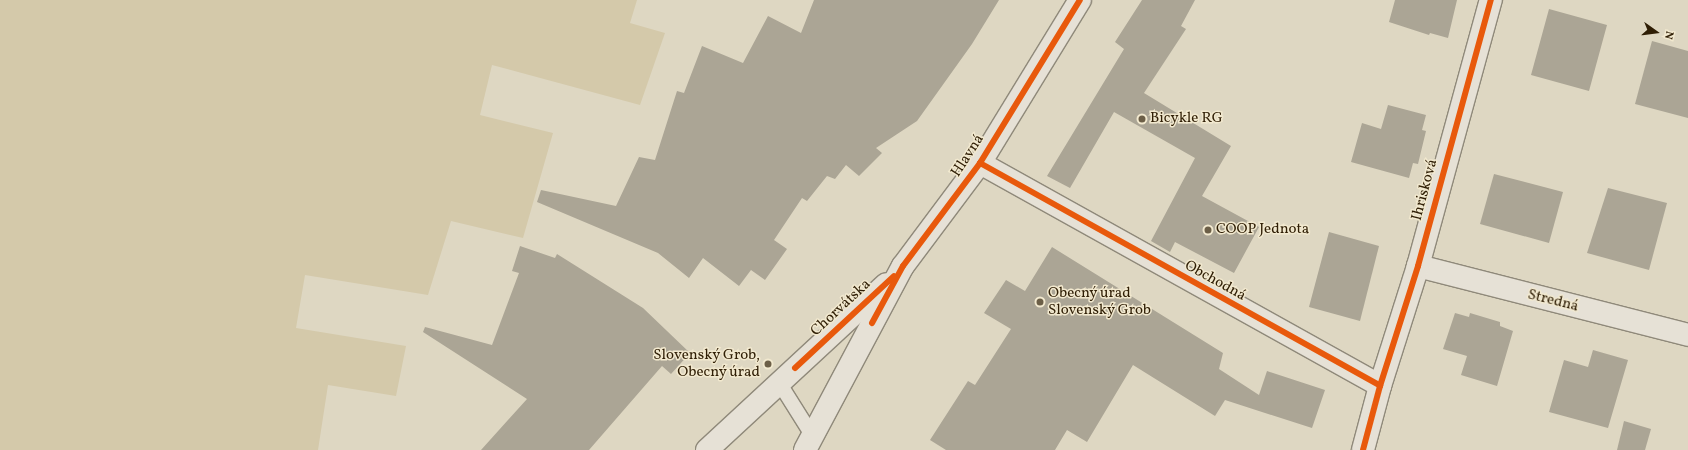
<!DOCTYPE html>
<meta charset="utf-8">
<style>
body{margin:0}
#map{position:relative;width:1688px;height:450px;overflow:hidden;background:#ded7c2;font-family:Vollkorn,serif}
div>[style]{position:absolute}
.green>*{inset:0;background:#d4c9aa}
.building>*{inset:0;background:#aba595}
.roads{filter:drop-shadow(1px 0 #8f897a) drop-shadow(-1px 0 #8f897a) drop-shadow(0 1px #8f897a) drop-shadow(0 -1px #8f897a)}
.lane>*{height:14px;margin:-7px;padding:0 7px;transform-origin:7px;border-radius:7px;background:#e6e1d6}
.street>*{height:22px;margin:-11px;padding:0 11px;transform-origin:11px;border-radius:11px;background:#e6e1d6}
.secondary>*{height:22px;margin:-11px;padding:0 11px;transform-origin:11px;border-radius:11px;background:#e6e1d6}
.cycleway>*{height:6px;margin:-3px;padding:0 3px;transform-origin:3px;border-radius:3px;background:#e8590c}
.dots>*{width:11px;height:11px;translate:-50% -50%;box-sizing:border-box;border:2px solid #f2e9cf;border-radius:50%}
span{translate:-50% -50%;white-space:nowrap;text-align:center;line-height:1.15;-webkit-text-stroke:3px #f2e9cf;paint-order:stroke}
.poi-label{font-size:15px;color:#2f1e05}
.left{translate:0 -50%;text-align:left}
.right{translate:-100% -50%;text-align:right}
.street-label{font-size:15px;color:#2f1e05}
.north{position:absolute;left:1636px;top:12px;width:40px;height:40px;-webkit-text-stroke:3px #f2e9cf;paint-order:stroke;rotate:104deg;font-size:11px;font-weight:700;line-height:16px;text-align:center;color:#2f1e05}
.north::after{content:'';display:block;margin:auto;width:14px;height:18px;background:#2f1e05;clip-path:polygon(50% 0,100% 100%,50% 72%,0 100%)}
</style>
<div id="map">
<div class="green">
<i style="clip-path:polygon(0 0,637px 0,630px 23px,665px 33px,640px 105px,492px 65px,480px 115px,553px 133px,523px 238px,451px 221px,428px 295px,305px 275px,296px 328px,406px 346px,396px 396px,328px 385px,318px 450px,0 450px)"></i>
</div>
<div class="building">
<i style="clip-path:polygon(814px 0,999px 0,972px 44px,917px 121px,876px 148px,882px 153px,859px 176px,846px 165px,835px 179px,827px 176px,807px 201px,802px 198px,774px 240px,787px 249px,765px 280px,751px 270px,739px 286px,703px 258px,689px 278px,658px 253px,537px 202px,541px 190px,616px 206px,639px 157px,655px 160px,677px 91px,684px 93px,702px 46px,743px 63px,768px 16px,801px 33px)"></i>
<i style="clip-path:polygon(1142px 0,1195px 0,1181px 26px,1186px 29px,1144px 93px,1231px 146px,1202px 196px,1259px 227px,1234px 273px,1175px 242px,1170px 252px,1151px 241px,1195px 158px,1114px 112px,1070px 188px,1047px 176px,1124px 49px,1115px 42px)"></i>
<i style="clip-path:polygon(1395px 0,1457px 0,1448px 38px,1430px 33px,1429px 35px,1389px 22px)"></i>
<i style="clip-path:polygon(1549px 9px,1607px 25px,1589px 91px,1531px 75px)"></i>
<i style="clip-path:polygon(1652px 41px,1688px 51px,1688px 118px,1635px 104px)"></i>
<i style="clip-path:polygon(1388px 105px,1426px 115px,1422px 130px,1426px 131px,1418px 164px,1413px 163px,1409px 178px,1351px 162px,1362px 123px,1381px 129px)"></i>
<i style="clip-path:polygon(1494px 174px,1563px 192px,1549px 243px,1480px 224px)"></i>
<i style="clip-path:polygon(1608px 188px,1667px 203px,1649px 270px,1587px 253px)"></i>
<i style="clip-path:polygon(1329px 232px,1379px 246px,1360px 321px,1309px 307px)"></i>
<i style="clip-path:polygon(520px 246px,555px 258px,557px 254px,643px 308px,690px 353px,671px 374px,662px 366px,589px 450px,481px 450px,527px 399px,423px 332px,425px 327px,492px 345px,519px 273px,512px 271px)"></i>
<i style="clip-path:polygon(1052px 247px,1223px 353px,1219px 369px,1259px 395px,1267px 371px,1325px 390px,1312px 428px,1225px 400px,1215px 416px,1133px 365px,1087px 442px,1067px 430px,1055px 450px,946px 450px,930px 440px,968px 381px,975px 385px,1011px 329px,984px 313px,1006px 280px,1025px 291px)"></i>
<i style="clip-path:polygon(1455px 313px,1469px 317px,1470px 313px,1500px 322px,1500px 326px,1513px 331px,1497px 386px,1461px 375px,1467px 356px,1443px 349px)"></i>
<i style="clip-path:polygon(1593px 350px,1628px 360px,1608px 428px,1549px 412px,1564px 360px,1588px 367px)"></i>
<i style="clip-path:polygon(1624px 421px,1651px 429px,1645px 450px,1617px 450px)"></i>
</div>
<div class="roads">
<div class="lane">
<i style="left:780px;top:384px;width:60px;rotate:57.9deg"></i>
</div>
<div class="street">
<i style="left:980px;top:163px;width:458px;rotate:29.1deg"></i>
<i style="left:1380px;top:386px;width:66px;rotate:104.9deg"></i>
<i style="left:1418px;top:266px;width:279px;rotate:14.3deg"></i>
<i style="left:1380px;top:386px;width:126px;rotate:-72.4deg"></i>
<i style="left:1418px;top:266px;width:276px;rotate:-74.7deg"></i>
</div>
<div class="secondary">
<i style="left:707px;top:450px;width:244px;rotate:-42.8deg"></i>
<i style="left:805px;top:450px;width:208px;rotate:-62deg"></i>
<i style="left:903px;top:266px;width:129px;rotate:-53.2deg"></i>
<i style="left:980px;top:163px;width:191px;rotate:-58.5deg"></i>
</div>
</div>
<div class="cycleway">
<i style="left:980px;top:163px;width:458px;rotate:29.1deg"></i>
<i style="left:1380px;top:386px;width:66px;rotate:104.9deg"></i>
<i style="left:872px;top:323px;width:65px;rotate:-61.5deg"></i>
<i style="left:903px;top:266px;width:129px;rotate:-53.2deg"></i>
<i style="left:980px;top:163px;width:191px;rotate:-58.5deg"></i>
<i style="left:795px;top:368px;width:135px;rotate:-42.9deg"></i>
<i style="left:1380px;top:386px;width:126px;rotate:-72.4deg"></i>
<i style="left:1418px;top:266px;width:276px;rotate:-74.7deg"></i>
</div>
<div class="dots">
<i style="left:1142px;top:119px;background:#6c5f47"></i>
<i style="left:1208px;top:230px;background:#6c5f47"></i>
<i style="left:1040px;top:302px;background:#6c5f47"></i>
<i style="left:768px;top:364px;background:#6c5f47"></i>
</div>
<div class="poi-label">
<span class="left" style="left:1150px;top:119px">Bicykle RG</span>
<span class="left" style="left:1216px;top:230px">COOP Jednota</span>
<span class="left" style="left:1048px;top:302px">Obecný úrad<br>Slovenský Grob</span>
<span class="right" style="left:760px;top:364px">Slovenský Grob,<br>Obecný úrad</span>
</div>
<div class="street-label">
<span style="left:968px;top:156px;rotate:-57deg">Hlavná</span>
<span style="left:1425px;top:190px;rotate:-75deg">Ihrisková</span>
<span style="left:1215px;top:281px;rotate:29deg">Obchodná</span>
<span style="left:1553px;top:301px;rotate:14deg">Stredná</span>
<span style="left:841px;top:308px;rotate:-43deg">Chorvátska</span>
</div>
<div class="north">N</div>
</div>
